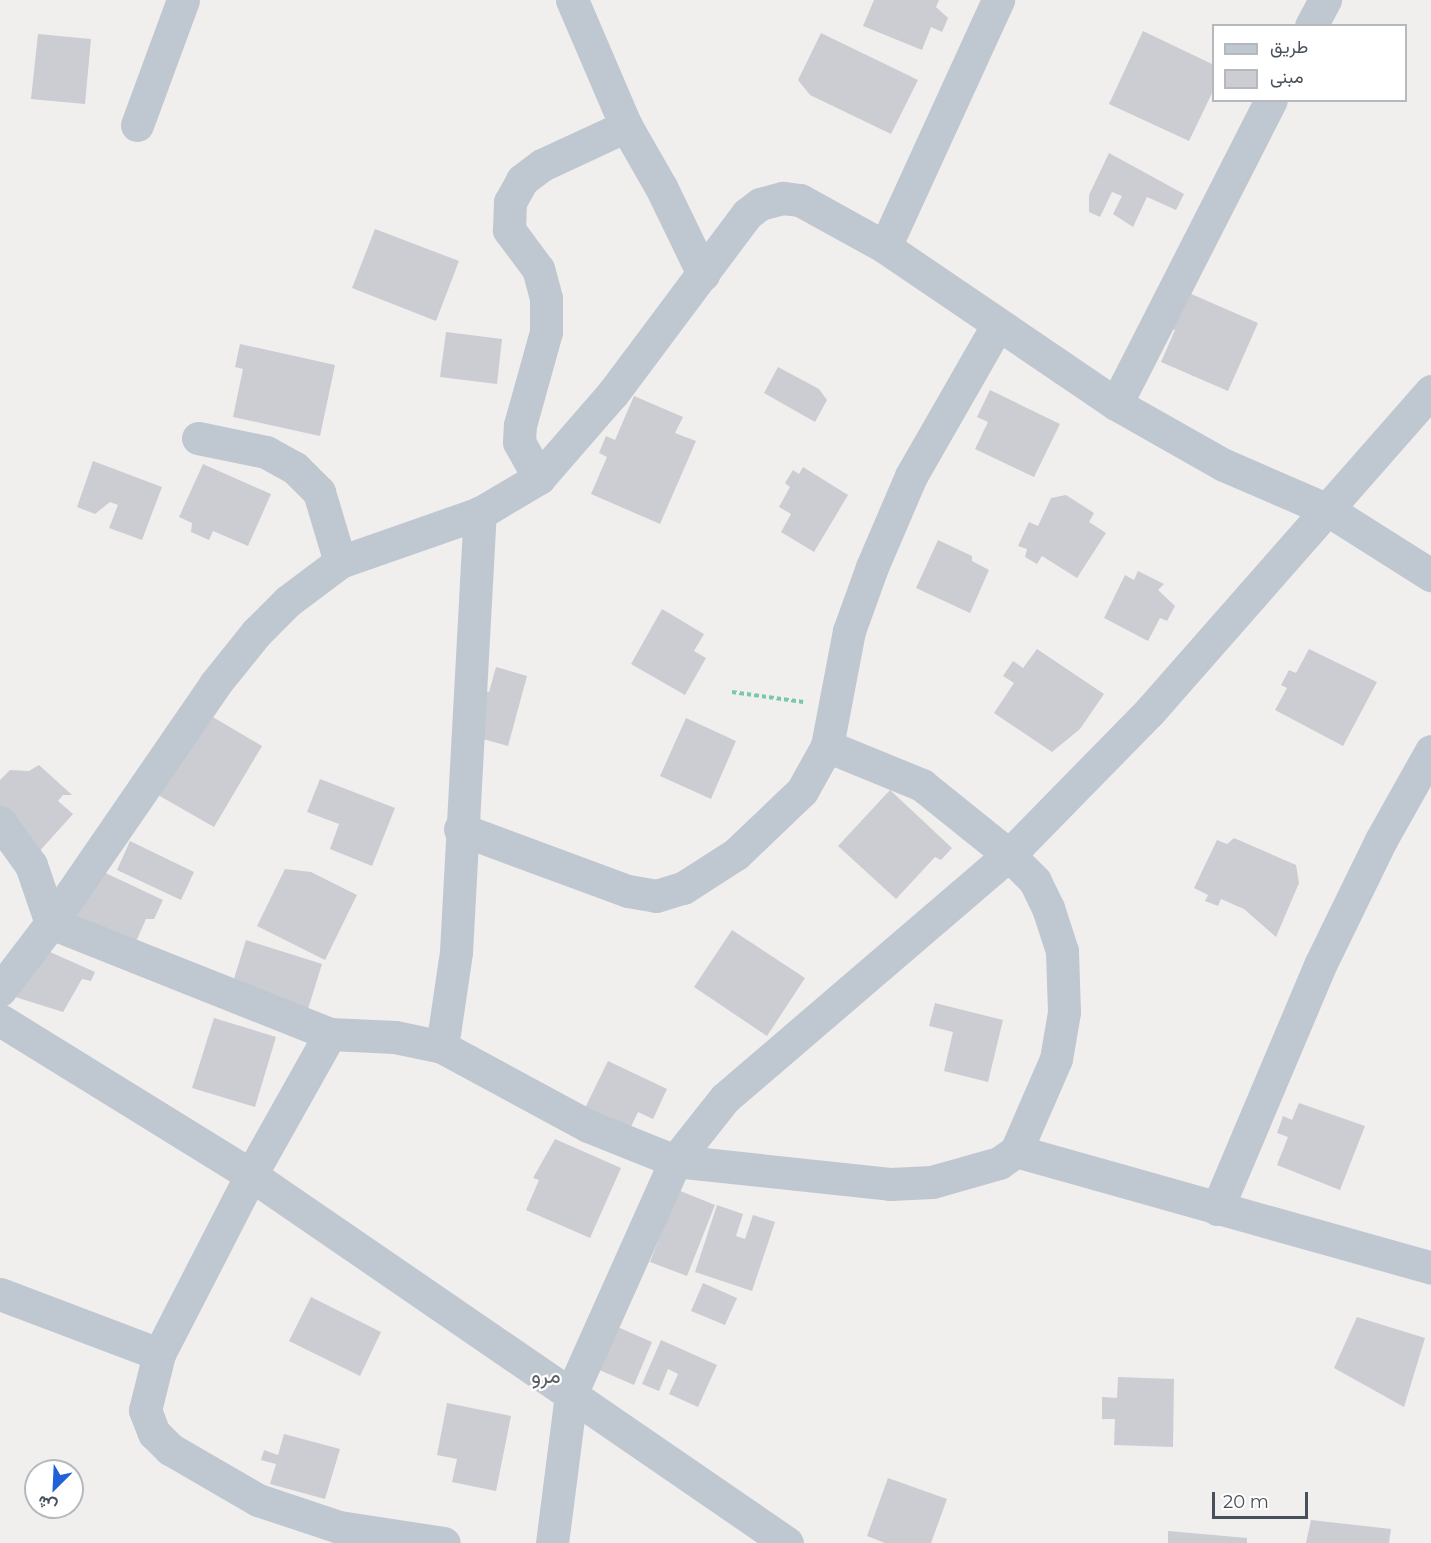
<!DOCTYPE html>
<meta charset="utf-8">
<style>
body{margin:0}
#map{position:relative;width:1431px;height:1543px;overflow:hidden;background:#f1eeee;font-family:Montserrat,Vazirmatn,sans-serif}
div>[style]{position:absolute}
.building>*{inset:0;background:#cbcdd3}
.path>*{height:4px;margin-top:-2px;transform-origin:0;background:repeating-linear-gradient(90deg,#77caa8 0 4.5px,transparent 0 7.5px)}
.minor>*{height:33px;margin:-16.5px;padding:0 16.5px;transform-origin:16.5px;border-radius:16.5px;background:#bfc7d0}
span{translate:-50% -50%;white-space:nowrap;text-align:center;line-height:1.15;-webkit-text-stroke:4.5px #fff;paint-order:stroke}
.quarter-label{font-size:22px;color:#5b5e63}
.legend{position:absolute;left:1212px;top:24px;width:195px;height:78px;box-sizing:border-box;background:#fff;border:2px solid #b5b9bd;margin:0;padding:8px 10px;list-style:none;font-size:18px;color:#47505b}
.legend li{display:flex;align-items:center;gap:12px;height:30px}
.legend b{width:30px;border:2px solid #b5b9bd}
.north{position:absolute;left:24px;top:1459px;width:60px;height:60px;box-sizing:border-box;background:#fff;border:2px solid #b5b9bd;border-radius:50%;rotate:204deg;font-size:16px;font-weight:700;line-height:24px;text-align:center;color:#47505b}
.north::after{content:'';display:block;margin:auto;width:21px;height:27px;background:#2060d9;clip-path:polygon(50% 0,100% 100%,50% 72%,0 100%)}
.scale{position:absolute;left:1212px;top:1492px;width:96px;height:27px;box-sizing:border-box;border:3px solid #47505b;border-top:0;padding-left:8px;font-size:18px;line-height:21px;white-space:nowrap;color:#47505b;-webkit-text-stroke:4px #fff;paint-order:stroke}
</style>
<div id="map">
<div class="building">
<i style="clip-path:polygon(874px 0,939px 0,936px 7px,948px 18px,942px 32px,931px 27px,922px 50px,863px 26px)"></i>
<i style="clip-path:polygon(1143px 31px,1214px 65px,1214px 89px,1189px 141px,1109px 104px)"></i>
<i style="clip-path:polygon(821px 33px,918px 80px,891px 134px,810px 95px,798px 80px)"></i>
<i style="clip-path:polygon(38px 34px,91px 39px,85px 104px,31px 99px)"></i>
<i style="clip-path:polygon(1109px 153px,1184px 194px,1176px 210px,1147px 197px,1133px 227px,1113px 214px,1122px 196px,1112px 192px,1100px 217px,1089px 212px,1089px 195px)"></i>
<i style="clip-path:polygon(375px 229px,459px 261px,436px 321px,352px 288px)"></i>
<i style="clip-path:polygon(1189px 293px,1258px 323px,1228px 391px,1161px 362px,1175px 330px,1167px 327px)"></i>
<i style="clip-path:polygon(446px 332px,502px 339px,497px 384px,440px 377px)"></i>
<i style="clip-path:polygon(240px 344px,335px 365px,320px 436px,233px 417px,243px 369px,235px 367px)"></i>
<i style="clip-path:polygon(778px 367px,819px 389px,827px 400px,815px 422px,764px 393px)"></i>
<i style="clip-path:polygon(990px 390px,1060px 424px,1034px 477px,975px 449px,988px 422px,977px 417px)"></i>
<i style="clip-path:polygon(634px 396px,683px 417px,675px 433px,696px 441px,660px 524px,591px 494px,607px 457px,599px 453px,606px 436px,615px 440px)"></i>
<i style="clip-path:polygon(93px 461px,162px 487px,142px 540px,109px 528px,118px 505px,110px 502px,95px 514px,77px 507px)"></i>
<i style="clip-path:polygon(203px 464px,271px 494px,248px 546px,213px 531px,209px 540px,191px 532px,192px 523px,179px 517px)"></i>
<i style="clip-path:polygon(803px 467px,848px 495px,814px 552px,781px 532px,791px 514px,779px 507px,790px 487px,785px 483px,793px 470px,799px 474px)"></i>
<i style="clip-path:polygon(1066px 495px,1094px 513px,1089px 522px,1106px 533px,1077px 578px,1042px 556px,1037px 564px,1025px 557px,1027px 549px,1018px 546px,1029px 522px,1038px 526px,1051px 498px)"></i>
<i style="clip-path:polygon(938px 540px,972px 556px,972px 561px,989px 570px,970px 613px,916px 588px)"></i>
<i style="clip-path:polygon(1138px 571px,1164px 584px,1158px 590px,1175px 606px,1167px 621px,1160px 618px,1148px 641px,1104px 618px,1125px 575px,1134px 580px)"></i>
<i style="clip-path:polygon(662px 609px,704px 634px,694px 651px,706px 658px,685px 695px,631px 664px)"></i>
<i style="clip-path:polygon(1037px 649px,1104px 694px,1080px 729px,1052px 752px,994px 713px,1014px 683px,1003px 676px,1013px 661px,1023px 668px)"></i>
<i style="clip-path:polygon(1309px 649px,1377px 682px,1343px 746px,1275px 710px,1287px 688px,1281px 685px,1289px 670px,1296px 673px)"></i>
<i style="clip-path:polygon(496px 667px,527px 676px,508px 746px,469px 735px,474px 688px,489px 692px)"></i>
<i style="clip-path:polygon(206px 713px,262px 746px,214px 827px,158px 795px)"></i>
<i style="clip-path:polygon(686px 718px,736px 741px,711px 799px,660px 776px)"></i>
<i style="clip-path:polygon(39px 765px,72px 795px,63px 795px,58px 801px,73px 814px,37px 854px,0 820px,0 780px,10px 770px,29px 771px)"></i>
<i style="clip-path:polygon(320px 779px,395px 808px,372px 866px,330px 849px,339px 824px,307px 812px)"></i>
<i style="clip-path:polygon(890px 790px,952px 848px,941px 860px,935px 857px,896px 899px,838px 846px)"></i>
<i style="clip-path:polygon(1234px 838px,1296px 865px,1299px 883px,1276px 937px,1244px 909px,1221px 899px,1218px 906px,1205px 901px,1208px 895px,1194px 888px,1217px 840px,1227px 844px)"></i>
<i style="clip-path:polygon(130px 841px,194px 872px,181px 900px,117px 870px)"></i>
<i style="clip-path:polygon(97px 869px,163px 900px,154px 919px,146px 919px,134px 946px,74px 919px)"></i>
<i style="clip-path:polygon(285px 869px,311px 872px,357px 895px,325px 960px,257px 926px)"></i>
<i style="clip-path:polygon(732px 930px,805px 978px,767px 1036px,694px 987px)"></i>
<i style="clip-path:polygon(246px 940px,322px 964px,308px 1009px,232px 985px)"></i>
<i style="clip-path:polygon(41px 948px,95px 972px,91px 981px,82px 979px,63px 1012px,12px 996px)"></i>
<i style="clip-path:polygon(935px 1003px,1003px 1020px,988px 1082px,944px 1071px,953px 1032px,929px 1026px)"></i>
<i style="clip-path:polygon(214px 1018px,276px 1037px,255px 1107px,192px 1088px)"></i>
<i style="clip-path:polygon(608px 1061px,667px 1089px,653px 1119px,638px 1112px,629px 1131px,584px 1110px)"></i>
<i style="clip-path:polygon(1299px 1103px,1365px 1126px,1340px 1190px,1277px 1165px,1288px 1137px,1277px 1133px,1283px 1116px,1292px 1120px)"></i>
<i style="clip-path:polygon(555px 1139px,621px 1168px,590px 1238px,526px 1210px,539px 1180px,533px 1178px)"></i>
<i style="clip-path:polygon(678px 1190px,715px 1205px,687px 1276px,650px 1262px)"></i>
<i style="clip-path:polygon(717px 1205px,743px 1214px,736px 1236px,745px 1239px,753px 1215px,775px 1222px,752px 1291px,695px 1272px)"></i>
<i style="clip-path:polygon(703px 1283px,737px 1298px,725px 1325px,691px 1311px)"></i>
<i style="clip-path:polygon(311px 1297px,381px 1332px,360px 1376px,289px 1341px)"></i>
<i style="clip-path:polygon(1357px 1317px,1425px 1338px,1404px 1407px,1334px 1368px)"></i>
<i style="clip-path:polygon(606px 1322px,652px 1342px,634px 1385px,588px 1365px)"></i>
<i style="clip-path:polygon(661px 1340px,717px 1365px,698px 1407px,669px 1394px,678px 1374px,668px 1369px,659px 1391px,642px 1384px)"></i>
<i style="clip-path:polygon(1118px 1377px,1174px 1379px,1173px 1447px,1114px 1445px,1115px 1419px,1102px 1419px,1102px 1397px,1117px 1398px)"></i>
<i style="clip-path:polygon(447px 1403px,511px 1416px,496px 1491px,452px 1482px,457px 1459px,437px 1455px)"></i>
<i style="clip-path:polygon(284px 1434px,340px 1449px,325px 1499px,270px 1484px,276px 1464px,261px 1460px,264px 1450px,278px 1455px)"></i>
<i style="clip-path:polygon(888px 1478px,947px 1499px,931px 1543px,885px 1543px,867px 1536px)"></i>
<i style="clip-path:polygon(1311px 1520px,1391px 1529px,1389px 1543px,1306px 1543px)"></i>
<i style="clip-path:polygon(1168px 1531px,1247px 1538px,1247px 1543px,1168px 1543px)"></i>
</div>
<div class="path">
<i style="left:732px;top:692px;width:72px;rotate:8deg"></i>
</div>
<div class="minor">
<i style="left:572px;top:0;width:137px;rotate:66.8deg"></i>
<i style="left:626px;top:126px;width:70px;rotate:60.2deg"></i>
<i style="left:661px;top:187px;width:97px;rotate:64.2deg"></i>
<i style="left:1311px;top:26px;width:30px;rotate:-62deg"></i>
<i style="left:137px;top:125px;width:133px;rotate:-69.8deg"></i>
<i style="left:885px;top:247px;width:272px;rotate:-65.4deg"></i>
<i style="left:1116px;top:404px;width:341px;rotate:-63deg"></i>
<i style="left:198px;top:438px;width:69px;rotate:11.6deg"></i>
<i style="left:266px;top:452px;width:33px;rotate:29deg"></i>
<i style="left:295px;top:468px;width:34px;rotate:45deg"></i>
<i style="left:319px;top:492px;width:73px;rotate:73.3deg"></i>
<i style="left:539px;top:478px;width:41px;rotate:-119.1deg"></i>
<i style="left:519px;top:442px;width:17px;rotate:-87deg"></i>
<i style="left:520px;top:425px;width:97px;rotate:-74.4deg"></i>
<i style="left:546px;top:332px;width:34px;rotate:-90deg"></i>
<i style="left:546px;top:298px;width:30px;rotate:-105deg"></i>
<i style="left:538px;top:269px;width:49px;rotate:-126.6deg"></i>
<i style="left:509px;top:230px;width:28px;rotate:-88deg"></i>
<i style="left:510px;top:202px;width:25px;rotate:-61deg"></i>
<i style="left:522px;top:180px;width:25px;rotate:-37deg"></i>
<i style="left:542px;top:165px;width:93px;rotate:-24.9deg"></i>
<i style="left:0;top:822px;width:53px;rotate:54.2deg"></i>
<i style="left:31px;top:865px;width:61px;rotate:71deg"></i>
<i style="left:51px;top:923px;width:300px;rotate:21.7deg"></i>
<i style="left:330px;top:1034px;width:65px;rotate:2.6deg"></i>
<i style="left:395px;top:1037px;width:48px;rotate:12deg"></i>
<i style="left:442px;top:1047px;width:166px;rotate:28.4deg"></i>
<i style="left:588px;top:1126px;width:94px;rotate:21.9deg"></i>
<i style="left:675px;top:1161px;width:216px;rotate:6.1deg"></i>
<i style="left:890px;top:1184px;width:42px;rotate:-2.7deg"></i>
<i style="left:932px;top:1182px;width:70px;rotate:-15.8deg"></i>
<i style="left:999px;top:1163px;width:21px;rotate:-35deg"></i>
<i style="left:1016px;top:1151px;width:100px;rotate:-66.5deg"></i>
<i style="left:1056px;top:1059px;width:48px;rotate:-80.3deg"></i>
<i style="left:1064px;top:1012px;width:61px;rotate:-91.9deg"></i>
<i style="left:1062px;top:951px;width:45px;rotate:-108deg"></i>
<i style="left:1048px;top:908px;width:30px;rotate:-116deg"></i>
<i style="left:1035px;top:881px;width:37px;rotate:-135deg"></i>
<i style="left:1009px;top:855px;width:112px;rotate:-141.2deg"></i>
<i style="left:922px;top:785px;width:103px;rotate:-157.7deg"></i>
<i style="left:460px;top:829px;width:179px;rotate:20.3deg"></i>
<i style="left:628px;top:891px;width:28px;rotate:10deg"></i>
<i style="left:656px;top:896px;width:28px;rotate:-17deg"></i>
<i style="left:683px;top:888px;width:63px;rotate:-32.7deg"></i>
<i style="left:736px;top:854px;width:91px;rotate:-43.7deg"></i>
<i style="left:802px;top:791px;width:51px;rotate:-60.9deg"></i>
<i style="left:827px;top:746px;width:117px;rotate:-79.2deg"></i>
<i style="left:849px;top:631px;width:68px;rotate:-70.2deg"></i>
<i style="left:872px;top:567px;width:99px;rotate:-66.8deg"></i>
<i style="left:911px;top:476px;width:173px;rotate:-60.2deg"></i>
<i style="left:0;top:990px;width:84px;rotate:-52.7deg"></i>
<i style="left:51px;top:923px;width:290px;rotate:-55.5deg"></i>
<i style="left:215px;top:684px;width:65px;rotate:-51.2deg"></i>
<i style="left:256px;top:633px;width:45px;rotate:-45deg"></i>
<i style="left:288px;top:601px;width:65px;rotate:-36.9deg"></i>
<i style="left:340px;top:562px;width:148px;rotate:-19.3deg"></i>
<i style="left:480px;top:513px;width:69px;rotate:-30.7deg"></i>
<i style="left:539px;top:478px;width:113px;rotate:-49deg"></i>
<i style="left:613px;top:393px;width:224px;rotate:-53.2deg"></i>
<i style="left:747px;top:214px;width:16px;rotate:-38deg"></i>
<i style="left:760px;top:204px;width:24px;rotate:-15deg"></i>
<i style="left:783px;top:198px;width:17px;rotate:7deg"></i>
<i style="left:800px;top:200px;width:97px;rotate:28.9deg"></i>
<i style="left:885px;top:247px;width:279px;rotate:34.2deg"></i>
<i style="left:1116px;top:404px;width:124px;rotate:29.5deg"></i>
<i style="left:1224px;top:465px;width:113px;rotate:23.4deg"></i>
<i style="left:1328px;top:510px;width:122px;rotate:32.3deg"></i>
<i style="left:0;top:1020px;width:295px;rotate:31.7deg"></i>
<i style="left:251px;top:1175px;width:650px;rotate:34.47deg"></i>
<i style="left:330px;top:1034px;width:162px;rotate:119.3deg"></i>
<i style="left:251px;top:1175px;width:201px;rotate:117.2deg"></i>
<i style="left:159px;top:1354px;width:58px;rotate:104deg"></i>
<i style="left:145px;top:1410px;width:25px;rotate:69deg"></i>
<i style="left:154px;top:1433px;width:23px;rotate:45deg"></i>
<i style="left:170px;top:1449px;width:102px;rotate:30.1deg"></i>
<i style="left:258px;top:1500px;width:85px;rotate:18.4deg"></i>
<i style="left:339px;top:1527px;width:106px;rotate:8.7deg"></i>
<i style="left:442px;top:1047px;width:96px;rotate:-81.6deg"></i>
<i style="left:456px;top:952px;width:440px;rotate:-86.9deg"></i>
<i style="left:1016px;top:1151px;width:431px;rotate:15.7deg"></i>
<i style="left:1217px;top:1209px;width:267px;rotate:-67.1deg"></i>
<i style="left:1321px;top:963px;width:137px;rotate:-64deg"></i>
<i style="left:1381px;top:840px;width:102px;rotate:-60.7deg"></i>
<i style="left:0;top:1294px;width:170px;rotate:20.7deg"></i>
<i style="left:552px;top:1543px;width:150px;rotate:-82.7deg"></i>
<i style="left:571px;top:1394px;width:255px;rotate:-65.9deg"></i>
<i style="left:675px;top:1161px;width:80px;rotate:-51.6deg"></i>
<i style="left:725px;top:1098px;width:374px;rotate:-40.6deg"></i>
<i style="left:1009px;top:855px;width:202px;rotate:-45.6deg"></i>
<i style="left:1150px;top:711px;width:426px;rotate:-48.7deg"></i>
</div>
<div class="quarter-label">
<span style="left:546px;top:1376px">مرو</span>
</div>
<ul class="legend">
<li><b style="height:8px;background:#bfc7d0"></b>طريق</li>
<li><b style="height:16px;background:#cbcdd3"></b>مبنى</li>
</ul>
<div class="north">ش</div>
<div class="scale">20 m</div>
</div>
